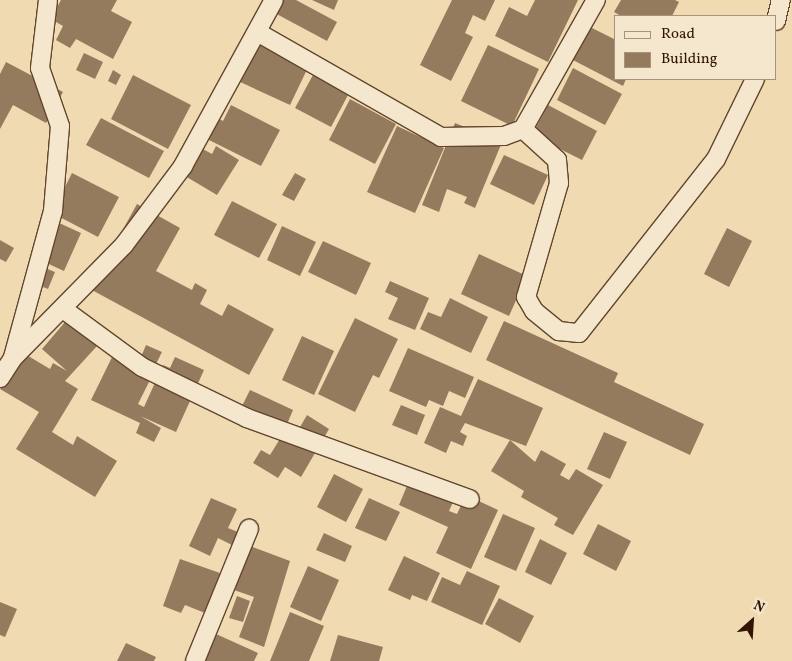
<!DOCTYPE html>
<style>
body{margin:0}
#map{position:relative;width:792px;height:661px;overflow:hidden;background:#f0dab2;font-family:Vollkorn,serif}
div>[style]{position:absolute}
.building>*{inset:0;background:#957b5d}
.roads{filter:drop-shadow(1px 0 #62462d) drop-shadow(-1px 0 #62462d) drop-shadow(0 1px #62462d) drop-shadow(0 -1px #62462d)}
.street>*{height:18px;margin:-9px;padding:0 9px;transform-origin:9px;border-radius:9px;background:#f5e7cd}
span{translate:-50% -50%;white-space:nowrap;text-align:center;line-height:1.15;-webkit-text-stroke:5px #f5e7cd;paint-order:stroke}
.legend{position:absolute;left:614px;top:15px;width:162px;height:65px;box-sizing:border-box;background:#f5e7cd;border:1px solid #a7937b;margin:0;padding:6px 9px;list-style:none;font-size:15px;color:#321401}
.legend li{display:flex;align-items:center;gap:10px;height:25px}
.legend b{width:25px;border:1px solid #a7937b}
.north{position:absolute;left:727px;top:596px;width:50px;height:50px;-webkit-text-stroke:4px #f5e7cd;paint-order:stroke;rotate:26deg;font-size:14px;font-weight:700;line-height:20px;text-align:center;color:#321401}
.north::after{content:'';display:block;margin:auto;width:18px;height:22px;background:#321401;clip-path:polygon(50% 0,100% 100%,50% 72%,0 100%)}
</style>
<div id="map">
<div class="building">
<i style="clip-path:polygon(61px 0,117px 0,111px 11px,132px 22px,113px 59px,76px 39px,70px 48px,56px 40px,63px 26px,51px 19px)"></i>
<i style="clip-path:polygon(276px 0,296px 0,337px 22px,327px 41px,271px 11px)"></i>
<i style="clip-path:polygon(312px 0,338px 0,334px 10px)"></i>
<i style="clip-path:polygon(452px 0,495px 0,485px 21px,473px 15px,465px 33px,473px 37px,451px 81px,420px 65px)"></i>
<i style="clip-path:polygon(535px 0,578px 0,548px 62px,495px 36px,509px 7px,527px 16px)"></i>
<i style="clip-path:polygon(621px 0,675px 0,679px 2px,672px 16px,621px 16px,614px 12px)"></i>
<i style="clip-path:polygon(588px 26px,616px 40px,616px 79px,626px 79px,623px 86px,571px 59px)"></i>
<i style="clip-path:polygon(261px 32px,313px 57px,290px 105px,238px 81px)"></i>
<i style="clip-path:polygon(488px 45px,539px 69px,512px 126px,461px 101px)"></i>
<i style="clip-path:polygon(84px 53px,103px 62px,95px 79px,76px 70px)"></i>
<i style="clip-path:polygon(6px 62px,63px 92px,46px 123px,13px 105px,0 129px,0 74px)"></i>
<i style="clip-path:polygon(319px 64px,355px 82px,331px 127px,295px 108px)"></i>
<i style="clip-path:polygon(573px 68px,622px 94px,605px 125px,557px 100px)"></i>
<i style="clip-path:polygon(113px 70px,121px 75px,116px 85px,108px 81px)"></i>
<i style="clip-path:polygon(133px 75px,191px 105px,168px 149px,111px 119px)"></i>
<i style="clip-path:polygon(350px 99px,396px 124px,375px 164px,329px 140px)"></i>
<i style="clip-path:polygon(231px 105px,280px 130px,261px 166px,203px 137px,214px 116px,223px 121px)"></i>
<i style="clip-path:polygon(548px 105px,597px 131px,582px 160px,532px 135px)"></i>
<i style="clip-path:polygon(101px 118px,164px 151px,149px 178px,86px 145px)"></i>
<i style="clip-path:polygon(455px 123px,502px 142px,475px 208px,464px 203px,467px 197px,447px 189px,439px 212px,422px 205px)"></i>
<i style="clip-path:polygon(397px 126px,444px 148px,415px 213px,367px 192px)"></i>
<i style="clip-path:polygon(216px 146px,239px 160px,217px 195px,185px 176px,201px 148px,212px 154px)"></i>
<i style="clip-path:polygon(504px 155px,548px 175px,534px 205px,490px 184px)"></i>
<i style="clip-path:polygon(72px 173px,119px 197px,98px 237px,52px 213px)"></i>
<i style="clip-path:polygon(295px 173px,306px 179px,294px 201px,282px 195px)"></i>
<i style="clip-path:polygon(232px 201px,277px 224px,259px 258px,214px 235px)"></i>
<i style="clip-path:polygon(137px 204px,180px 228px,156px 271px,192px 290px,195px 283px,207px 290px,200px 304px,222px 316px,228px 304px,274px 329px,249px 375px,90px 289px)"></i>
<i style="clip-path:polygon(57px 222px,81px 233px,64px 271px,40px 260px)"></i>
<i style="clip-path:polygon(282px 226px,316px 242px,300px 276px,267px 260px)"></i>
<i style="clip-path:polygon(727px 228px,752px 241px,729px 287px,704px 274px)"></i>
<i style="clip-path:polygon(0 240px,14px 248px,6px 262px,0 259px)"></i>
<i style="clip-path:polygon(323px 241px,371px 263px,356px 295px,308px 272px)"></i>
<i style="clip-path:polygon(479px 254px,527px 276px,509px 316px,461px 294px)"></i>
<i style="clip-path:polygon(45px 268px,55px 272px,48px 289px,38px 285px)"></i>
<i style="clip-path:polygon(390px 281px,429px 298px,415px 330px,388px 319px,398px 298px,385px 292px)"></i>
<i style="clip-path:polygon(450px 298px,488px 317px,471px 353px,420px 329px,428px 312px,441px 317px)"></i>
<i style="clip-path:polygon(77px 308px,108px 334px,65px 381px,78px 389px,52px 432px,73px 445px,77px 436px,117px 461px,95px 497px,16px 449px,39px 412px,0 389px,20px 351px,50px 369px,53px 363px,67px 371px,42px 349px)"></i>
<i style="clip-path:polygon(355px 318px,398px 339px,379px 378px,373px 375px,355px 412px,318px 394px)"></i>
<i style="clip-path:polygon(504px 321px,618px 373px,614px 382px,704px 424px,690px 455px,486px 360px)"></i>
<i style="clip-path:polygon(302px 336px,334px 351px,314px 395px,282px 380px)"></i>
<i style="clip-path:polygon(146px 345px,162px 352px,156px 364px,141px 357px)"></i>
<i style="clip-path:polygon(408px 348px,474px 377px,465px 398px,449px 391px,443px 406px,429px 400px,426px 407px,389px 391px)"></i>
<i style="clip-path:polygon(116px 349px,156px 368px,138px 404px,144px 407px,163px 365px,170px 368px,175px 357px,204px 370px,176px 432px,140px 416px,161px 428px,154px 442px,136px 433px,140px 423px,91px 400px)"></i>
<i style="clip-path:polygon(478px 379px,543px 408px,526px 446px,465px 423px,460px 432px,467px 436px,463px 446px,451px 441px,446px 453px,424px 443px,440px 407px,461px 416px)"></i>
<i style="clip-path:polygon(250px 390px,293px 410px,285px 429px,241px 408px)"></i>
<i style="clip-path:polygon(401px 405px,425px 415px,417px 435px,392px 425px)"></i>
<i style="clip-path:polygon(307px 415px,329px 429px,301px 477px,285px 467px,278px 478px,253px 463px,261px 450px,270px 455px,286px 429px,296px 434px)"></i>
<i style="clip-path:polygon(604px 432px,627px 442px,610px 479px,587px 469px)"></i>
<i style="clip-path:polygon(510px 440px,535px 462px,541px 450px,566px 464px,560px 475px,569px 480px,576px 469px,603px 485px,573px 535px,554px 525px,558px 518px,521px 497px,524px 491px,491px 471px)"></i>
<i style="clip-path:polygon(414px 469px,459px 489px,449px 511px,457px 514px,466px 495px,498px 510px,471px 569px,436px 553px,448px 527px,399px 505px)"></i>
<i style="clip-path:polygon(334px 474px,363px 489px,346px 522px,317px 507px)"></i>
<i style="clip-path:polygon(211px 498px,237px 509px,228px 528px,238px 532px,232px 545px,218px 538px,210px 556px,189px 546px)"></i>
<i style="clip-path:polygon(369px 498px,400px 512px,386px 541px,355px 528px)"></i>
<i style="clip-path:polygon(503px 514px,535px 528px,516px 571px,484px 557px)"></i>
<i style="clip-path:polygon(598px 524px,631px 541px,616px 571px,583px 554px)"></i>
<i style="clip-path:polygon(324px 533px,352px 546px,345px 562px,316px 550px)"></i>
<i style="clip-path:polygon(540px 539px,567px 553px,551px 585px,525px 572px)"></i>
<i style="clip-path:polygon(250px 546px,290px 561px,264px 647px,239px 637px,254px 597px,234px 590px)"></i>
<i style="clip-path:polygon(404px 556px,440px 573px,427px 601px,412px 595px,410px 600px,388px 590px)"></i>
<i style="clip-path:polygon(180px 559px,220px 573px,205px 613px,185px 605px,181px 613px,163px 606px)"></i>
<i style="clip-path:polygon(308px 566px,339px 580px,321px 621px,290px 607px)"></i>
<i style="clip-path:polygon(467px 571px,500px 586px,482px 625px,431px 602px,442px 577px,460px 585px)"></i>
<i style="clip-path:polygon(237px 596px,250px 601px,243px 622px,229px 618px)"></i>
<i style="clip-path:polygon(499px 598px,534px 616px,520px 643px,485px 624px)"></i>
<i style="clip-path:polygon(0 602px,17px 609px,5px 637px,0 635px)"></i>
<i style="clip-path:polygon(290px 612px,324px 626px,309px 661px,270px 661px)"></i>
<i style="clip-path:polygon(216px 634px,258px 653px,254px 661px,204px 661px)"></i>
<i style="clip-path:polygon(338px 635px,383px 647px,379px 661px,330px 661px)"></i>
<i style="clip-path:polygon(126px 643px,156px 657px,154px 661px,117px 661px)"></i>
</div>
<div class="roads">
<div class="street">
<i style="left:776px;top:21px;width:22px;rotate:-77deg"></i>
<i style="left:257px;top:32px;width:212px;rotate:29.7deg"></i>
<i style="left:441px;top:137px;width:63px;rotate:-0.9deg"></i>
<i style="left:504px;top:136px;width:20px;rotate:-20deg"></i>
<i style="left:523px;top:129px;width:148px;rotate:-60.5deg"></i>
<i style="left:523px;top:129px;width:46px;rotate:42.4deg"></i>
<i style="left:557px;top:160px;width:23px;rotate:85deg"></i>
<i style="left:559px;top:183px;width:119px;rotate:106.1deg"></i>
<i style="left:526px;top:297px;width:16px;rotate:60deg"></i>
<i style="left:534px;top:311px;width:32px;rotate:39deg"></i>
<i style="left:559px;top:331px;width:20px;rotate:6deg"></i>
<i style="left:579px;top:333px;width:221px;rotate:-51.8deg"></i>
<i style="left:716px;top:159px;width:89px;rotate:-64deg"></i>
<i style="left:63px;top:309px;width:98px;rotate:36.3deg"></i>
<i style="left:142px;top:367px;width:117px;rotate:25.9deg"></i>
<i style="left:247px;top:418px;width:237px;rotate:20deg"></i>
<i style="left:13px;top:357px;width:151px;rotate:-74.7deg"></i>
<i style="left:53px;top:211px;width:85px;rotate:-85.3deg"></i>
<i style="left:60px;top:126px;width:61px;rotate:-109deg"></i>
<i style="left:40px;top:68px;width:68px;rotate:-83.3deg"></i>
<i style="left:0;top:378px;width:24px;rotate:-57deg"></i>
<i style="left:13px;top:358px;width:158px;rotate:-45.5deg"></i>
<i style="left:124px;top:245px;width:99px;rotate:-53.2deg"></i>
<i style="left:183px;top:166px;width:189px;rotate:-61.3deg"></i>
<i style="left:195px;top:661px;width:143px;rotate:-67.8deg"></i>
</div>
</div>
<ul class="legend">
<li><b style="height:6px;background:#f5e7cd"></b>Road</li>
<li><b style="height:14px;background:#957b5d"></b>Building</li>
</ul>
<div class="north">N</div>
</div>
